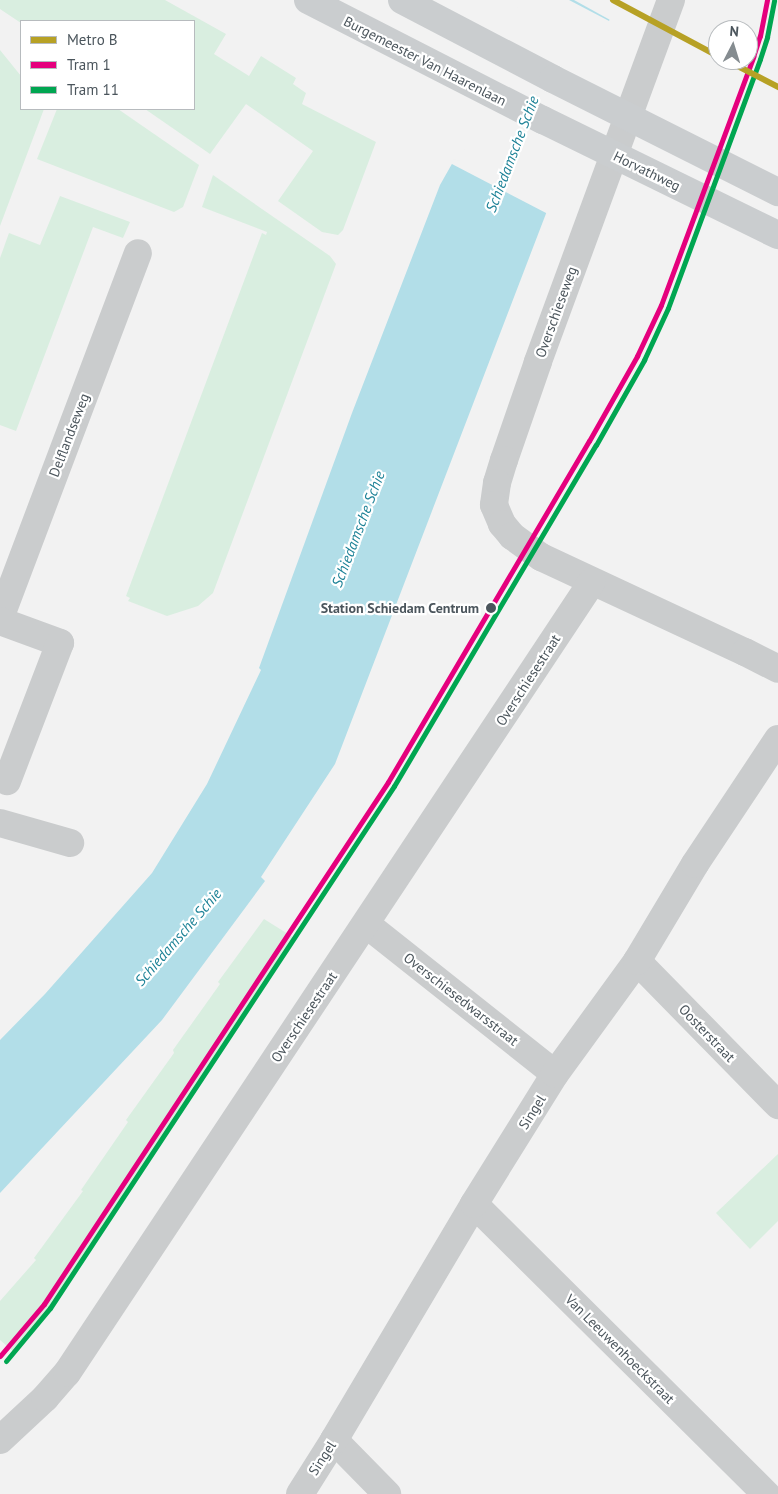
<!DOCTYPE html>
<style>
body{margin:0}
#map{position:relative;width:778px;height:1494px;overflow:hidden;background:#f2f2f2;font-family:"PT Sans",sans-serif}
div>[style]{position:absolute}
.green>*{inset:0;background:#d9eee0}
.water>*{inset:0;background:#b2dee8}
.pier>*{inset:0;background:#f2f2f2}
.minor>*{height:28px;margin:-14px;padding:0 14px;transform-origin:14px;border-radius:14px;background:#cacccd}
.secondary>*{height:28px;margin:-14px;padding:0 14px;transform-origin:14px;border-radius:14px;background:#cacdcf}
.secondary-bridge>*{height:28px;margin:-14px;padding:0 14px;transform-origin:14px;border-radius:14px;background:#cacdcf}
.tram-1>*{height:5px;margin:-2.5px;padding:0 2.5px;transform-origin:2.5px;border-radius:2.5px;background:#e5007d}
.tram-2>*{height:5px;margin:-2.5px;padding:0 2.5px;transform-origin:2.5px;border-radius:2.5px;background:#00a651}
.metro-1>*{height:6px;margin:-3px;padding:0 3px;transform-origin:3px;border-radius:3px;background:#b7a125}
.dots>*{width:14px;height:14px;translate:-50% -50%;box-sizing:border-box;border:2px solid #fff;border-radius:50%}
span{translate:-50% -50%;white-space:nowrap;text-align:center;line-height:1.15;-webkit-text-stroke:4.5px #fff;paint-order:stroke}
.street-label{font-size:14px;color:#4b555c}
.stop-label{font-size:14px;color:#4b555c;font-weight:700}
.right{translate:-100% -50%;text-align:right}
.water-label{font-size:15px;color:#1b8196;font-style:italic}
.legend{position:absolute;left:20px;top:20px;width:175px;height:90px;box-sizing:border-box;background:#fff;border:1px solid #b7bbbe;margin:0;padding:6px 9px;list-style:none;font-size:15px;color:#4b555c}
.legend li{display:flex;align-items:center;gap:10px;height:25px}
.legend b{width:25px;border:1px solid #b7bbbe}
.north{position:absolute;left:708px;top:20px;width:50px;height:50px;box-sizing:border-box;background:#fff;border:1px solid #b7bbbe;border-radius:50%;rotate:5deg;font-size:14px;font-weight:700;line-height:20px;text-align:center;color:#4b555c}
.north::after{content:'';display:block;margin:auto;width:18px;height:22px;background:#858c90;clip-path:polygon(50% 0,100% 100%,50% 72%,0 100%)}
</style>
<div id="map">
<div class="green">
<i style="clip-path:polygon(0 0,165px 0,226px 34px,214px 54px,249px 76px,261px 56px,296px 78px,293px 84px,306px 93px,302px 104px,376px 142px,343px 230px,338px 235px,322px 232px,278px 201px,313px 151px,246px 104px,210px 154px,145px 109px,194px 109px,194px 21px,21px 21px,21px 23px,0 9px)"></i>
<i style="clip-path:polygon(0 50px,21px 76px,21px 109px,44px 109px,0 226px)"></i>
<i style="clip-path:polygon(57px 109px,118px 109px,199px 165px,183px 207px,174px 212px,37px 159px)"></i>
<i style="clip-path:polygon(213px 175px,330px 256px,336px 264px,213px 593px,198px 606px,167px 616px,128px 601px,130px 598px,126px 596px,262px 233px,266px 235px,267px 232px,202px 207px)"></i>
<i style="clip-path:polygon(60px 196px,130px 222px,123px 238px,93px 227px,16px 431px,0 425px,0 258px,9px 233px,40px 245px)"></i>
<i style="clip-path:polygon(264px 919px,296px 939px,80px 1267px,53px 1306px,15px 1353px,0 1340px,0 1301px,36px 1260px,34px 1258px,83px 1191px,81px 1190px,128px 1122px,126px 1120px,174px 1053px,173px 1050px,220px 984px,218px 982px)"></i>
<i style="clip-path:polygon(778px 1154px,778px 1221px,750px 1249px,716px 1213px)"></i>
</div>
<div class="water">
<i style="clip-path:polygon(523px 0,617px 0,539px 206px,547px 211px,335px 764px,261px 877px,265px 881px,162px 1020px,0 1193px,0 1040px,45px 994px,152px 873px,207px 784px,261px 670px,259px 668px,352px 413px,440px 185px,453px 162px,461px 164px)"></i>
</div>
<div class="pier">
<i style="clip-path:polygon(520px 0,569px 0,611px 22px,542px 205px,549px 210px,548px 214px,450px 163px,453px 159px,460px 161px)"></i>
<i style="clip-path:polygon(574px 0,619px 0,612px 21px)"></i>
</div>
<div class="minor">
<i style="left:671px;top:0;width:386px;rotate:110.2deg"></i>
<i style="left:538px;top:362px;width:104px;rotate:109.1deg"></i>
<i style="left:504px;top:460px;width:24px;rotate:107deg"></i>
<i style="left:497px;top:483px;width:22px;rotate:98deg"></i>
<i style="left:494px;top:505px;width:21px;rotate:67deg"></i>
<i style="left:502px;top:524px;width:16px;rotate:50deg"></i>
<i style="left:512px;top:536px;width:36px;rotate:36deg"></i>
<i style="left:541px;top:557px;width:225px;rotate:25deg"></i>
<i style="left:745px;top:652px;width:37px;rotate:27deg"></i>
<i style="left:0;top:618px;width:390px;rotate:-69.3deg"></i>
<i style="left:0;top:621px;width:64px;rotate:20.1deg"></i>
<i style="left:60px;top:643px;width:148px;rotate:111deg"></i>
<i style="left:0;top:823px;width:73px;rotate:15.9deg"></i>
<i style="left:366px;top:924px;width:241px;rotate:38.4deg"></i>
<i style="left:637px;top:961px;width:202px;rotate:45.6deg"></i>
<i style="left:474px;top:1204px;width:412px;rotate:44.8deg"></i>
<i style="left:0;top:1440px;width:62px;rotate:-43deg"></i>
<i style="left:45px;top:1398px;width:33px;rotate:-49deg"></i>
<i style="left:67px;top:1373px;width:949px;rotate:-56.43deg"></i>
<i style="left:334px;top:1440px;width:76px;rotate:45.5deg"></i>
<i style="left:300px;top:1494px;width:64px;rotate:-57.8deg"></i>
<i style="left:334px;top:1440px;width:274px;rotate:-59.3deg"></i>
<i style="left:474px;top:1204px;width:153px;rotate:-58.1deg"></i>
<i style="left:555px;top:1074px;width:140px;rotate:-54deg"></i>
<i style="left:637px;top:961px;width:113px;rotate:-59.1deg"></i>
<i style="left:695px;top:864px;width:150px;rotate:-56.4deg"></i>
</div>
<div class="secondary">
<i style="left:308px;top:0;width:264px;rotate:27.1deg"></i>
<i style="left:402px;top:0;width:170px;rotate:27.6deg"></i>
</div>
<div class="secondary-bridge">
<i style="left:553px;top:79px;width:252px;rotate:26.7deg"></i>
<i style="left:543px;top:120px;width:262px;rotate:26.1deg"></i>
</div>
<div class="tram-1">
<i style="left:0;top:1356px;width:68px;rotate:-49.8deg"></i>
<i style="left:44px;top:1304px;width:625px;rotate:-56.61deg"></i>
<i style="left:388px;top:782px;width:396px;rotate:-59.5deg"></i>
<i style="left:589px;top:441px;width:98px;rotate:-60.5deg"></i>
<i style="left:637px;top:356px;width:56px;rotate:-64.8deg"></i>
<i style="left:661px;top:305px;width:265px;rotate:-69.6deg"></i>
<i style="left:753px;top:57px;width:22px;rotate:-72deg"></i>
<i style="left:760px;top:36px;width:37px;rotate:-79deg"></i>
</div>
<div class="tram-2">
<i style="left:6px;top:1361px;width:69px;rotate:-50.3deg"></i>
<i style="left:50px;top:1308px;width:625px;rotate:-56.61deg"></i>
<i style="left:394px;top:786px;width:396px;rotate:-59.4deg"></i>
<i style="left:596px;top:445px;width:98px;rotate:-60.5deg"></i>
<i style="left:644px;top:360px;width:57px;rotate:-65.2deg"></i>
<i style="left:668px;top:308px;width:265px;rotate:-69.7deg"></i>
<i style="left:760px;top:59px;width:23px;rotate:-72deg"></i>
<i style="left:767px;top:37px;width:37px;rotate:-79deg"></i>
</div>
<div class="metro-1">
<i style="left:613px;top:0;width:119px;rotate:28.1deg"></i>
<i style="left:726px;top:60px;width:59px;rotate:27.4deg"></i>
</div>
<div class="dots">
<i style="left:491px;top:608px;background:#4b555c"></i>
</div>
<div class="street-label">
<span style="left:425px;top:61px;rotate:27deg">Burgemeester Van Haarenlaan</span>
<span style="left:647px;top:171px;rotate:26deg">Horvathweg</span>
<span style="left:556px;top:312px;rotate:-70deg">Overschieseweg</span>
<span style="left:69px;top:435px;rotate:-69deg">Delflandseweg</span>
<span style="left:528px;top:680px;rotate:-57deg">Overschiesestraat</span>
<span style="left:461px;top:999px;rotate:38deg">Overschiesedwarsstraat</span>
<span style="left:304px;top:1017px;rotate:-56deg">Overschiesestraat</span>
<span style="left:707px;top:1033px;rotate:46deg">Oosterstraat</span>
<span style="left:532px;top:1112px;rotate:-58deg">Singel</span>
<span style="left:620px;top:1349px;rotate:45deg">Van Leeuwenhoeckstraat</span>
<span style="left:322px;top:1458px;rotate:-57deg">Singel</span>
</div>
<div class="stop-label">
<span class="right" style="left:479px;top:608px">Station Schiedam Centrum</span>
</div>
<div class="water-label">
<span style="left:512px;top:154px;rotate:-69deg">Schiedamsche Schie</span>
<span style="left:358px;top:529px;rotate:-69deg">Schiedamsche Schie</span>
<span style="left:178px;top:937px;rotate:-49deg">Schiedamsche Schie</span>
</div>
<ul class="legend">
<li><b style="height:6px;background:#b7a125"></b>Metro B</li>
<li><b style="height:6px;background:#e5007d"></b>Tram 1</li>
<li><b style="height:6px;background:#00a651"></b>Tram 11</li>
</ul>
<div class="north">N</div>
</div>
